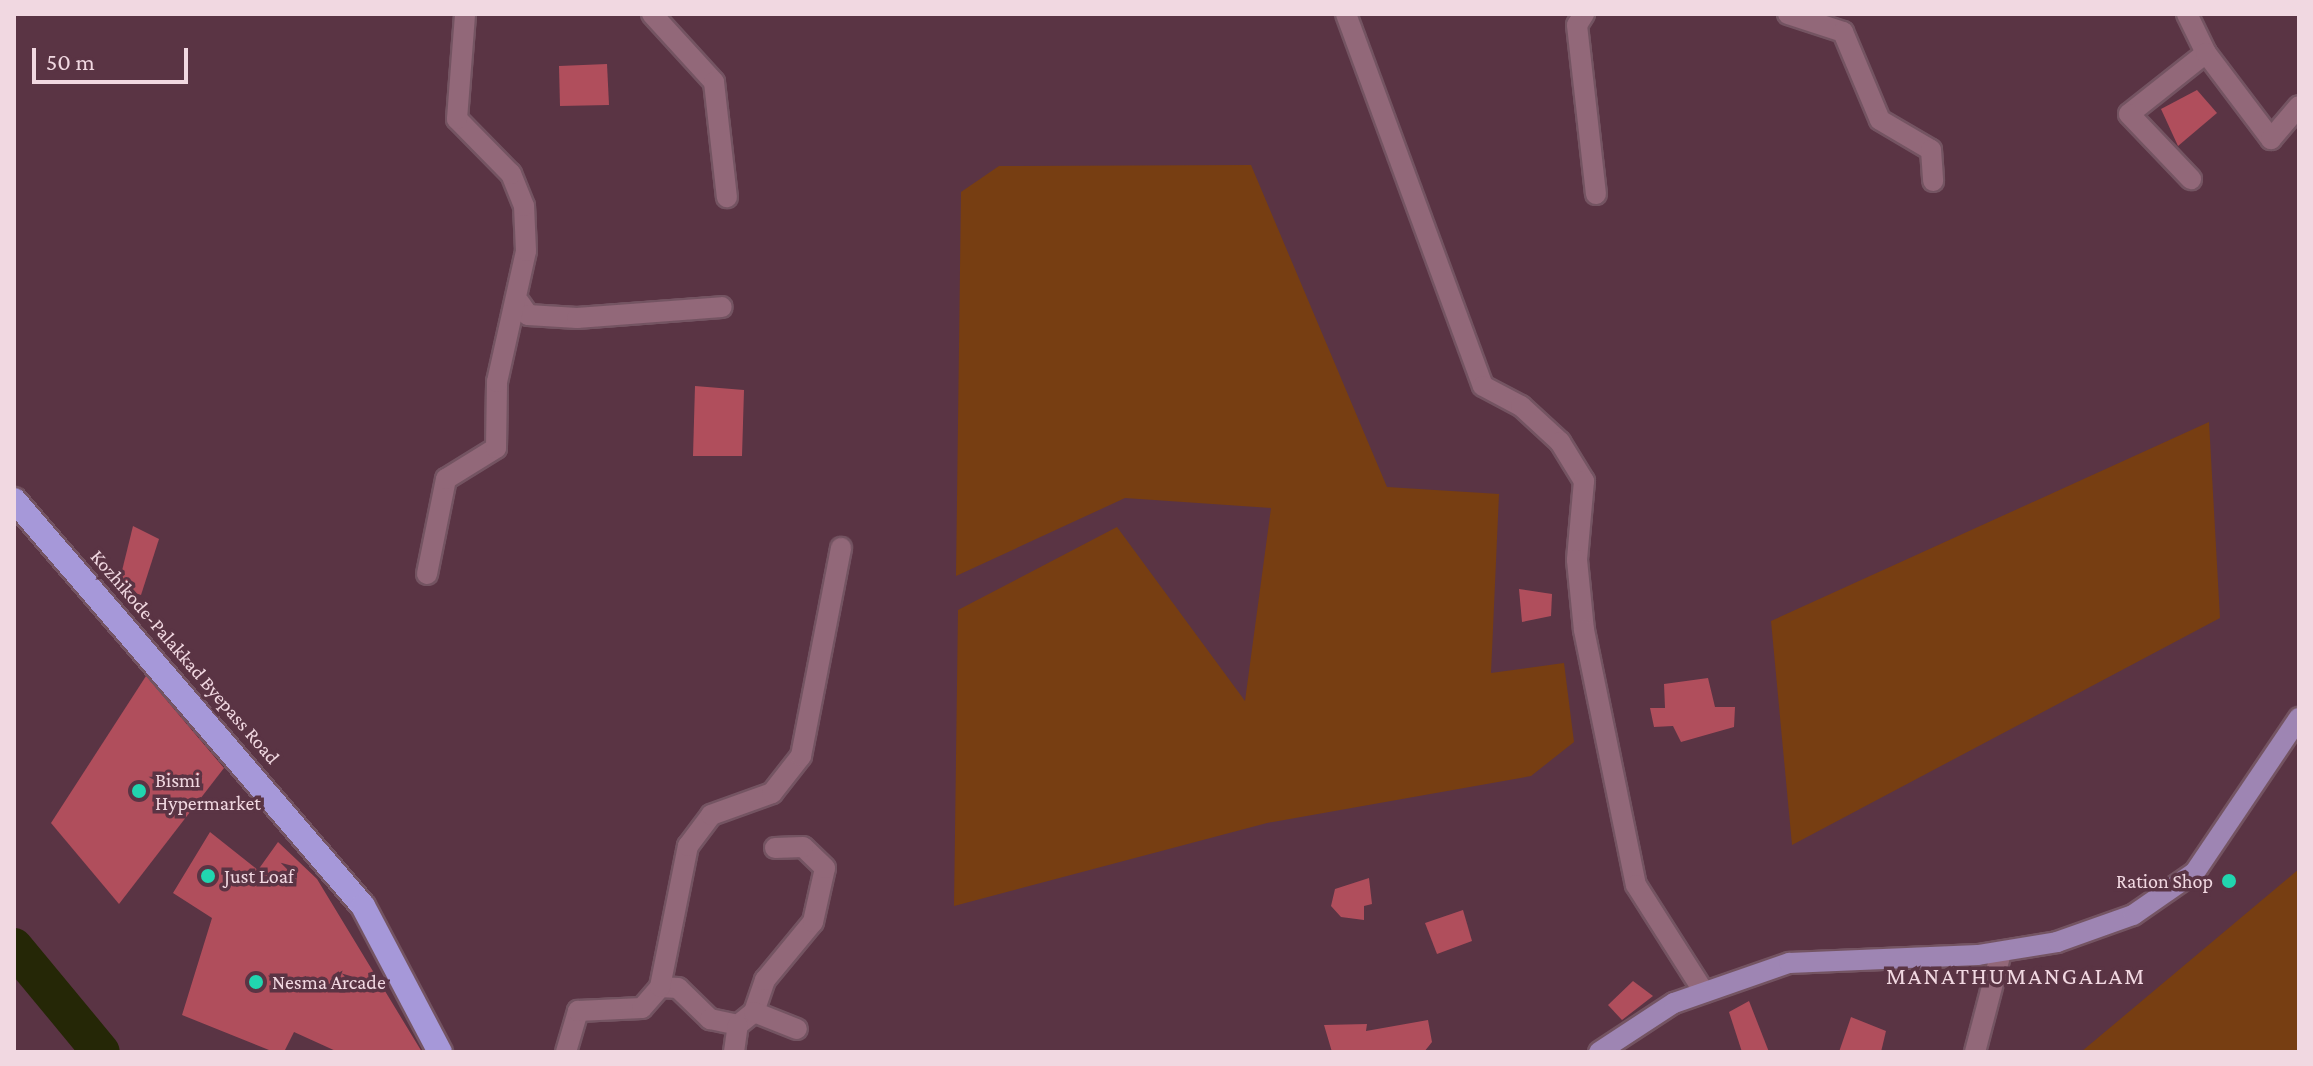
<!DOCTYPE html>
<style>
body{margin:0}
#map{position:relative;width:2313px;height:1066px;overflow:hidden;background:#5a3444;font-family:"Crimson Pro",serif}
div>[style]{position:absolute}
.green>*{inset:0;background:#773e12}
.river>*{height:38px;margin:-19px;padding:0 19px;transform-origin:19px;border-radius:19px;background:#252706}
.building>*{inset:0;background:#b04e5c}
.roads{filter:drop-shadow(2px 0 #745462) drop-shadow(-2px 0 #745462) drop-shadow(0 2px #745462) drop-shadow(0 -2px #745462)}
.minor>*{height:20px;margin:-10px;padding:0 10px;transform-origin:10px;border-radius:10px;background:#926879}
.major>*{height:20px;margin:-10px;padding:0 10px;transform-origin:10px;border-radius:10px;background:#9e85b3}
.highway>*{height:24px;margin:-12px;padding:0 12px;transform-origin:12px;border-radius:12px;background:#a698d9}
.dots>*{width:22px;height:22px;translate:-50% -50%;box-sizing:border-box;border:4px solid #5a3444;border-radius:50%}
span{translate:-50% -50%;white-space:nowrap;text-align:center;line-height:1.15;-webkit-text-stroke:7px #5a3444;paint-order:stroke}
.street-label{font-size:20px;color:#f1d8e1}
.poi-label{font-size:20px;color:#f1d8e1}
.left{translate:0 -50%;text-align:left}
.right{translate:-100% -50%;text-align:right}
.quarter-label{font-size:24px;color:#f1d8e1;letter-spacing:2px}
.frame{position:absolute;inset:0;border:16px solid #f1d8e1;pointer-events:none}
.scale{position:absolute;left:32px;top:48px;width:156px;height:36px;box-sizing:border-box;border:4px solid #f1d8e1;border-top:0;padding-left:10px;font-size:24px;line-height:28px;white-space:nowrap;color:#f1d8e1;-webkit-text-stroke:6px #5a3444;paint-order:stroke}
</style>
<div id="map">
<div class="green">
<i style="clip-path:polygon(1251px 165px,1387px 487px,1499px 494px,1491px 673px,1564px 663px,1574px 742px,1531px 776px,1267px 823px,954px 906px,958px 610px,1117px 527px,1245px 701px,1271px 508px,1125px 498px,956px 576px,961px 192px,999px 166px)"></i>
<i style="clip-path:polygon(2209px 422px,2220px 618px,1792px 845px,1771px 621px)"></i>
<i style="clip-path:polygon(2299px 869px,2299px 1052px,2081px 1052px)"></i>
</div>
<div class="river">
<i style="left:14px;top:947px;width:136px;rotate:50.4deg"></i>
</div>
<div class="building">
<i style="clip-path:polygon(607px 64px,609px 105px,560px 106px,559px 66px)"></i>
<i style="clip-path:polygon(2197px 90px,2217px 113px,2178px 146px,2161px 109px)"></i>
<i style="clip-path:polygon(695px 386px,744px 390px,742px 456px,693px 456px)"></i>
<i style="clip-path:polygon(133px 526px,159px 539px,141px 595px,118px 587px)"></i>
<i style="clip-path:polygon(1519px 589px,1552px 594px,1551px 616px,1522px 622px)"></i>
<i style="clip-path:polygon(146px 676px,224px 768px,119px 904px,51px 823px)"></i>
<i style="clip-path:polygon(1708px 678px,1715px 707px,1735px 707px,1734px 727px,1681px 742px,1673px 726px,1654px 727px,1650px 708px,1665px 708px,1664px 684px)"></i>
<i style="clip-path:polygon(210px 832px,258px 870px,278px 842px,317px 879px,422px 1052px,338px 1052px,294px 1032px,284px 1052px,274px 1052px,182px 1015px,212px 918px,173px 893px)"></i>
<i style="clip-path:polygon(1369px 878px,1372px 904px,1364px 906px,1364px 920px,1341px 917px,1331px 906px,1335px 889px)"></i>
<i style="clip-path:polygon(1463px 910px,1472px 941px,1437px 954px,1425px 923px)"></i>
<i style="clip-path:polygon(1633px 981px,1653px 996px,1622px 1020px,1608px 1005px)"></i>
<i style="clip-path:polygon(1749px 1001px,1769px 1052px,1742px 1052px,1729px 1012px)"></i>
<i style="clip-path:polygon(1851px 1017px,1886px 1031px,1881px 1052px,1839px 1052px)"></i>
<i style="clip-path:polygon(1428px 1020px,1432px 1042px,1424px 1052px,1332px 1052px,1324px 1025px,1367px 1024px,1366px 1031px)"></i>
</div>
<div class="roads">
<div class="minor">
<i style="left:652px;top:14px;width:92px;rotate:47.6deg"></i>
<i style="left:714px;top:82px;width:116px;rotate:83.6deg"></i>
<i style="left:1346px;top:14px;width:396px;rotate:69.8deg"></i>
<i style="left:1483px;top:386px;width:43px;rotate:27.8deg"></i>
<i style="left:1521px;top:406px;width:53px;rotate:42.7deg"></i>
<i style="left:1560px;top:442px;width:46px;rotate:58.4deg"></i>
<i style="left:1584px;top:481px;width:79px;rotate:95.1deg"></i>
<i style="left:1577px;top:560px;width:70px;rotate:84.3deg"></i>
<i style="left:1584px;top:630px;width:260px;rotate:78.5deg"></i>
<i style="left:1636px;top:885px;width:127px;rotate:57.6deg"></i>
<i style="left:1584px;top:14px;width:13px;rotate:122deg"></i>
<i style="left:1577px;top:25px;width:170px;rotate:83.6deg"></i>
<i style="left:1788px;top:14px;width:58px;rotate:18.1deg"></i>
<i style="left:1843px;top:32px;width:95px;rotate:67.2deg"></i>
<i style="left:1880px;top:120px;width:59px;rotate:30.5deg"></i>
<i style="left:1931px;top:150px;width:31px;rotate:86deg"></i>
<i style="left:2187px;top:14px;width:43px;rotate:64deg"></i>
<i style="left:2206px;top:53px;width:98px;rotate:141.6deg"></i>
<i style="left:2129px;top:114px;width:90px;rotate:46.4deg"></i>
<i style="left:2206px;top:53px;width:108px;rotate:52.9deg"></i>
<i style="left:2271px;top:139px;width:43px;rotate:-49.7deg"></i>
<i style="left:519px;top:302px;width:16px;rotate:55deg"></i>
<i style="left:528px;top:315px;width:49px;rotate:3.5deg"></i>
<i style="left:577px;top:318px;width:145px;rotate:-4.3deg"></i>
<i style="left:427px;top:574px;width:97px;rotate:-78.7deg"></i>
<i style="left:446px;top:479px;width:59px;rotate:-31.8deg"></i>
<i style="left:496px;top:448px;width:66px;rotate:-89.1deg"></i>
<i style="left:497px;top:382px;width:134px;rotate:-77.5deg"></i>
<i style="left:526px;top:251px;width:45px;rotate:-92.5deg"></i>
<i style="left:524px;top:206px;width:35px;rotate:-112deg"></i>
<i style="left:511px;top:174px;width:77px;rotate:-134.5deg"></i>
<i style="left:457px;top:119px;width:105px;rotate:-85.6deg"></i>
<i style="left:660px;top:987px;width:18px;rotate:3deg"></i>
<i style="left:678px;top:988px;width:45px;rotate:44.1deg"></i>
<i style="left:710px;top:1019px;width:29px;rotate:12deg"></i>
<i style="left:738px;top:1025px;width:21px;rotate:-39deg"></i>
<i style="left:754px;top:1012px;width:34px;rotate:-71deg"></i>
<i style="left:765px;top:980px;width:75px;rotate:-50.4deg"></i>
<i style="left:813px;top:922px;width:55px;rotate:-77.5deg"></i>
<i style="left:825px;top:868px;width:30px;rotate:-136deg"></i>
<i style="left:803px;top:847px;width:28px;rotate:178deg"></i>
<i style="left:754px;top:1012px;width:46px;rotate:21.6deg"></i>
<i style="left:566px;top:1052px;width:43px;rotate:-73.7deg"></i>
<i style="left:578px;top:1011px;width:64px;rotate:-2.7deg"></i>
<i style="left:642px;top:1008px;width:28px;rotate:-49deg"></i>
<i style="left:660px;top:987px;width:144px;rotate:-78.8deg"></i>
<i style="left:688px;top:846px;width:39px;rotate:-53deg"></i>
<i style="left:711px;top:815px;width:65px;rotate:-19.8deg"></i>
<i style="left:772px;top:793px;width:47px;rotate:-51.9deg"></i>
<i style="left:801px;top:756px;width:212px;rotate:-79.1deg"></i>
<i style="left:734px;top:1052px;width:27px;rotate:-82deg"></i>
<i style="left:1975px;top:1052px;width:103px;rotate:-75.4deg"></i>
</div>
<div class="major">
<i style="left:1599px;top:1052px;width:90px;rotate:-33.2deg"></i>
<i style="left:1674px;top:1003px;width:122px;rotate:-19.2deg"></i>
<i style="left:1789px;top:963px;width:189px;rotate:-2.4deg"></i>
<i style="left:1978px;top:955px;width:80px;rotate:-9.3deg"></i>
<i style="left:2057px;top:942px;width:81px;rotate:-19.6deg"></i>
<i style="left:2133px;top:915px;width:75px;rotate:-34.7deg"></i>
<i style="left:2195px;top:872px;width:186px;rotate:-56deg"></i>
</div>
<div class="highway">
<i style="left:14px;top:500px;width:535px;rotate:49.32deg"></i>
<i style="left:363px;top:906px;width:165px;rotate:62.2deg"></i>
</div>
</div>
<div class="dots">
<i style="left:139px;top:791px;background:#21d5af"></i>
<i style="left:208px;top:876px;background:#21d5af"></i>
<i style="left:2229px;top:881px;background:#21d5af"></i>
<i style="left:256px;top:982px;background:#21d5af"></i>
</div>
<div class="street-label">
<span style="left:185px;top:657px;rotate:49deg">Kozhikode-Palakkad Byepass Road</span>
</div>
<div class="poi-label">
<span class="left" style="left:155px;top:792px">Bismi<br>Hypermarket</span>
<span class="left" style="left:224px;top:876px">Just Loaf</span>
<span class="right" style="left:2213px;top:881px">Ration Shop</span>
<span class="left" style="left:272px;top:982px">Nesma Arcade</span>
</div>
<div class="quarter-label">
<span style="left:2016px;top:976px">MANATHUMANGALAM</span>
</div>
<div class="frame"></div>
<div class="scale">50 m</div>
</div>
